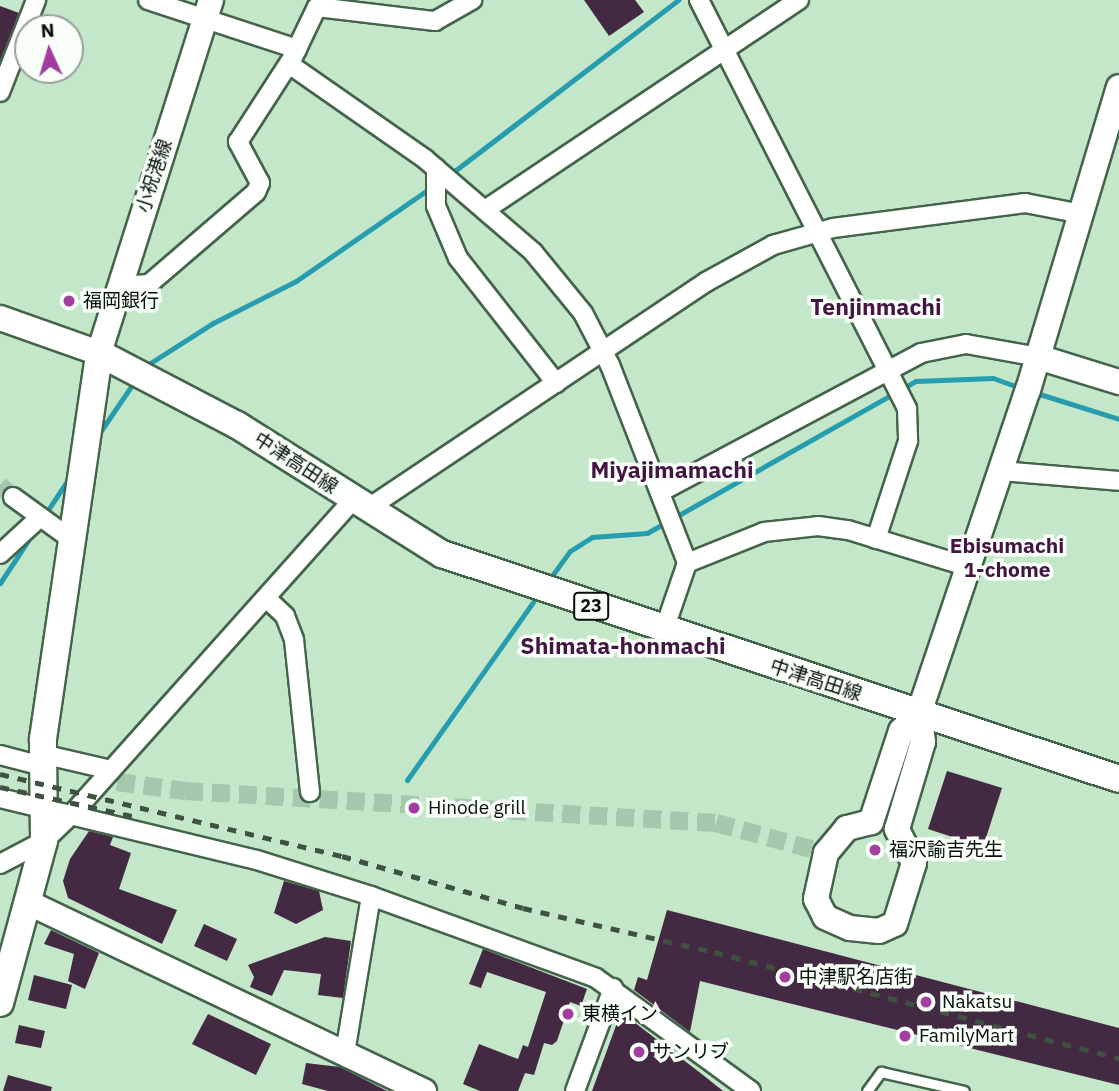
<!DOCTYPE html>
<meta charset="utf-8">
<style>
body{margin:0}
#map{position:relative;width:1119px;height:1091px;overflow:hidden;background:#c3e7c8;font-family:"IBM Plex Sans","Noto Sans JP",sans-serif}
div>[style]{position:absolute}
.stream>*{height:5px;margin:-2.5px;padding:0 2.5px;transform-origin:2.5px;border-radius:2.5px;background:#259daf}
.building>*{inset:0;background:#442942}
.street-tunnel>*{height:18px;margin-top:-9px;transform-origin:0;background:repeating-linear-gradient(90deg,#a6c7ab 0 18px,transparent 0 27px)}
.roads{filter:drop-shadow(2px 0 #44644a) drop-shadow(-2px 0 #44644a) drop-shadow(0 2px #44644a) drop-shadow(0 -2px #44644a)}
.lane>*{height:9px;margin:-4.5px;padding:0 4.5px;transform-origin:4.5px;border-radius:4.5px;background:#fff}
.street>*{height:18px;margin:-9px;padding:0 9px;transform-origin:9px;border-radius:9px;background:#fff}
.secondary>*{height:24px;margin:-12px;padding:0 12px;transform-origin:12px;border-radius:12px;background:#fff}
.primary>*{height:26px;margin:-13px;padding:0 13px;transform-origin:13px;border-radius:13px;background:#fff}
.rail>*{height:5px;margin-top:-2.5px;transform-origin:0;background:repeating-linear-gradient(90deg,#3f5241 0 9px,transparent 0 18px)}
.dots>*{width:19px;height:19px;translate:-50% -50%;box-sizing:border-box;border:4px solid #f8fff9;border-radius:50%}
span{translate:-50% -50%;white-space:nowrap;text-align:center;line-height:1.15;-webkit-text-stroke:7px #f8fff9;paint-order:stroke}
.shield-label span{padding:2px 5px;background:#f8fff9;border:2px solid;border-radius:5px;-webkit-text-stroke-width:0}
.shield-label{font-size:18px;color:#051107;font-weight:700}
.street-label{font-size:19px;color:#051107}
.poi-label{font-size:19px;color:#051107}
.left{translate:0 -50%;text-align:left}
.neighbourhood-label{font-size:21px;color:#461444;font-weight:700}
.quarter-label{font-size:23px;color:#461444;font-weight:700}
.north{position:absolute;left:14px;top:14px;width:70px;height:70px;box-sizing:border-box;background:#f8fff9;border:2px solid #97a098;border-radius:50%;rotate:356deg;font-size:19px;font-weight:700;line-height:28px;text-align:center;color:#051107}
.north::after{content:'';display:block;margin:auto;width:24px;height:32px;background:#a43da0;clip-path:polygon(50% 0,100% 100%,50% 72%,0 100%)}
</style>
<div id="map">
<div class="stream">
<i style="left:448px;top:176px;width:290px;rotate:-37.4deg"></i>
<i style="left:144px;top:367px;width:82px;rotate:-32.5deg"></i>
<i style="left:213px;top:323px;width:93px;rotate:-26.8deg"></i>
<i style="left:296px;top:281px;width:165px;rotate:-34.7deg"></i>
<i style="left:1033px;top:392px;width:90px;rotate:17.4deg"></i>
<i style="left:98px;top:435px;width:60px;rotate:-55.8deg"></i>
<i style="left:44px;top:516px;width:45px;rotate:-56.7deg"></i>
<i style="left:551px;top:577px;width:32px;rotate:-54deg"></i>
<i style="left:570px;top:551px;width:26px;rotate:-32deg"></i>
<i style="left:592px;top:537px;width:55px;rotate:-4.2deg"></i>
<i style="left:647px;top:533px;width:309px;rotate:-29.5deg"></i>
<i style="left:916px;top:381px;width:77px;rotate:-2.2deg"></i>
<i style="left:993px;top:378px;width:29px;rotate:20deg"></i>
<i style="left:0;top:583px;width:60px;rotate:-56.6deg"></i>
<i style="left:407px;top:780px;width:218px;rotate:-54.7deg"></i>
</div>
<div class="building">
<i style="clip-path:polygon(584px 0,635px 0,644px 12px,609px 36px)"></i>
<i style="clip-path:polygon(0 6px,19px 13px,0 61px)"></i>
<i style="clip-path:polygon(947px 771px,1002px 788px,983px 847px,928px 829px)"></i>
<i style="clip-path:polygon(89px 831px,113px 837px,110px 845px,131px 853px,119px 889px,177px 910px,162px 944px,68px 898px,63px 881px,70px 859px)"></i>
<i style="clip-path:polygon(284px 881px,319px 891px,323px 910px,296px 924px,274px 913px)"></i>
<i style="clip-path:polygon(667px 910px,1119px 1028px,1119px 1085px,700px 981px,690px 1032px,634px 990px,638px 977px,647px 980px)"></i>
<i style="clip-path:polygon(204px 924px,237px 939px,227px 961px,194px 946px)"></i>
<i style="clip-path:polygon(51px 930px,99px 953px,85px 989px,68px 981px,74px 954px,44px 944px)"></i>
<i style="clip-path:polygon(325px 937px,351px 941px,343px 998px,318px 995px,321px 974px,284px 970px,272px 996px,250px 987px,254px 977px,248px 965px)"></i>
<i style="clip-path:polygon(483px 949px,587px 989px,581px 1006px,570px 1002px,557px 1041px,552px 1045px,544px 1043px,534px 1075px,525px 1073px,518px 1091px,480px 1091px,463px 1084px,479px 1044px,518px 1059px,523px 1045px,528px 1047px,546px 992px,487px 972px,481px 988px,469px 984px)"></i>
<i style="clip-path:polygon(34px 975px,72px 985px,66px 1009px,28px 1000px)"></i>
<i style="clip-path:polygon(621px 1012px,703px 1075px,723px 1091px,592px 1091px)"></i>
<i style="clip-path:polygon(208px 1014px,271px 1044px,256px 1075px,192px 1044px)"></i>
<i style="clip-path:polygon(19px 1025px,45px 1031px,41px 1048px,15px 1043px)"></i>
<i style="clip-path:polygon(306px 1063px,340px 1067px,387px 1091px,328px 1091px,302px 1084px)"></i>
<i style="clip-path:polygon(8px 1075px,52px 1087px,51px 1091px,3px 1091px)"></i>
</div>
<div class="street-tunnel">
<i style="left:0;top:485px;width:18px;rotate:43deg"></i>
<i style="left:117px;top:782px;width:69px;rotate:7.5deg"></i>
<i style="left:185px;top:791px;width:532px;rotate:3.45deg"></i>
<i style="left:716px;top:823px;width:114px;rotate:15.3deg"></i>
</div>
<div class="roads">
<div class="lane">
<i style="left:867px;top:1091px;width:24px;rotate:-54deg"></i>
<i style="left:881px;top:1072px;width:85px;rotate:12.9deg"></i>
</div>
<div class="street">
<i style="left:148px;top:0;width:157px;rotate:18.2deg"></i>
<i style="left:699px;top:0;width:459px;rotate:63deg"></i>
<i style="left:907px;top:409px;width:32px;rotate:88deg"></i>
<i style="left:908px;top:441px;width:103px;rotate:108.1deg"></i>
<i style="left:289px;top:64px;width:166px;rotate:34.9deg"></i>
<i style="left:425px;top:159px;width:143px;rotate:40.7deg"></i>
<i style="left:533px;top:252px;width:79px;rotate:50.7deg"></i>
<i style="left:583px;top:313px;width:59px;rotate:62.6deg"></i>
<i style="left:610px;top:365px;width:212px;rotate:68.7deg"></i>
<i style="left:687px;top:563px;width:71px;rotate:108.9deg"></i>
<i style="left:0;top:92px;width:99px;rotate:-68.6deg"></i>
<i style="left:436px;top:168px;width:38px;rotate:90deg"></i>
<i style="left:436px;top:206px;width:56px;rotate:67.1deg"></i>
<i style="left:458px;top:258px;width:159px;rotate:51.9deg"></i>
<i style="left:485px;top:210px;width:378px;rotate:-33.8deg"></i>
<i style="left:120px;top:286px;width:29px;rotate:-4deg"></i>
<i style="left:149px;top:284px;width:141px;rotate:-40.7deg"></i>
<i style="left:256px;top:192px;width:10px;rotate:-66deg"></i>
<i style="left:260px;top:183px;width:47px;rotate:-118.2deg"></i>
<i style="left:238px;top:142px;width:101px;rotate:-57.1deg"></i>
<i style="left:293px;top:57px;width:55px;rotate:-64.4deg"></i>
<i style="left:317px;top:7px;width:119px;rotate:6.8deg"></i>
<i style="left:435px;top:21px;width:43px;rotate:-29.6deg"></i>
<i style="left:1001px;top:471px;width:118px;rotate:4.8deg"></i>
<i style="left:660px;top:492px;width:296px;rotate:-28deg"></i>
<i style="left:921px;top:353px;width:46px;rotate:-11.3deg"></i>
<i style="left:966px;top:344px;width:73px;rotate:10.2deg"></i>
<i style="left:13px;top:497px;width:72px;rotate:35.9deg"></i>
<i style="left:367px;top:509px;width:408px;rotate:-33.8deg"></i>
<i style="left:706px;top:282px;width:77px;rotate:-28.9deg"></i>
<i style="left:773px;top:245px;width:62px;rotate:-15.8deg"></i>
<i style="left:833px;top:228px;width:194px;rotate:-7.4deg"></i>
<i style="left:1025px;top:203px;width:58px;rotate:10.9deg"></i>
<i style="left:0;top:554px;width:53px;rotate:-42.7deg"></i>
<i style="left:687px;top:563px;width:83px;rotate:-21.9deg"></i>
<i style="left:764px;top:532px;width:54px;rotate:-6.3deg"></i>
<i style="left:818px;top:526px;width:30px;rotate:8deg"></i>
<i style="left:848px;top:530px;width:127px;rotate:17deg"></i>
<i style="left:266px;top:598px;width:26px;rotate:43deg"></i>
<i style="left:285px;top:616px;width:26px;rotate:69deg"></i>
<i style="left:294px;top:640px;width:153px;rotate:84deg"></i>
<i style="left:42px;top:754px;width:71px;rotate:13.1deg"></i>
<i style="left:0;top:755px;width:43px;rotate:14.7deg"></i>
<i style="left:0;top:798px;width:264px;rotate:13.6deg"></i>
<i style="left:257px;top:860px;width:120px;rotate:17.5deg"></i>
<i style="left:371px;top:896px;width:239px;rotate:20deg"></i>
<i style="left:596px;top:978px;width:192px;rotate:36.1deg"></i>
<i style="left:0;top:864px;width:50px;rotate:-27.6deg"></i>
<i style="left:44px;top:841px;width:39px;rotate:-44deg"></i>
<i style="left:72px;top:814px;width:421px;rotate:-48.2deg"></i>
<i style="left:345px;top:1053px;width:159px;rotate:-80.6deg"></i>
<i style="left:575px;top:1091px;width:110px;rotate:-69.7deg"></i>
</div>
<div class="secondary">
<i style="left:0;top:318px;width:105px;rotate:19.5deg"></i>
<i style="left:99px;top:353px;width:370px;rotate:-72.4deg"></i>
<i style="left:1038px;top:357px;width:85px;rotate:17.2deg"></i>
<i style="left:919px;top:713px;width:25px;rotate:135deg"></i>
<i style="left:901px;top:731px;width:96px;rotate:108.2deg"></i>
<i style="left:871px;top:822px;width:25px;rotate:166deg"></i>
<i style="left:847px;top:828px;width:33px;rotate:130deg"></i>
<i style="left:826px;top:853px;width:47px;rotate:102.3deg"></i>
<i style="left:816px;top:899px;width:20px;rotate:63deg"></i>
<i style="left:825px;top:917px;width:27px;rotate:24deg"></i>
<i style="left:850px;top:928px;width:29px;rotate:6deg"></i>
<i style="left:879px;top:931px;width:17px;rotate:-24deg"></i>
<i style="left:895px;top:924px;width:64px;rotate:-72.7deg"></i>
<i style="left:914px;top:863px;width:38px;rotate:-117deg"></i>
<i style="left:897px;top:829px;width:91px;rotate:-73.4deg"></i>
<i style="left:923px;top:742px;width:29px;rotate:-98deg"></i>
<i style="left:919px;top:713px;width:341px;rotate:-71.4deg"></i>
<i style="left:1028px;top:390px;width:316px;rotate:-73.3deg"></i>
<i style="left:27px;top:902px;width:440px;rotate:25.5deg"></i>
</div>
<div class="primary">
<i style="left:0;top:1003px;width:168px;rotate:-74.8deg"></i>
<i style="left:44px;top:841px;width:102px;rotate:-90.6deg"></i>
<i style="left:43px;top:739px;width:390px;rotate:-81.7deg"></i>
<i style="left:99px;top:353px;width:156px;rotate:27.6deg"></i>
<i style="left:237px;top:425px;width:242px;rotate:32.2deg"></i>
<i style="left:442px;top:554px;width:713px;rotate:18.38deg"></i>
</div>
</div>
<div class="rail">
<i style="left:0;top:774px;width:352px;rotate:13.5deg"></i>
<i style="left:342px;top:856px;width:188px;rotate:16deg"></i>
<i style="left:523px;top:908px;width:196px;rotate:13deg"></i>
<i style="left:714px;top:952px;width:419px;rotate:14.7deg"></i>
<i style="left:0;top:787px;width:135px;rotate:12.4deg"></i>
</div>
<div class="dots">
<i style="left:69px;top:301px;background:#a43da0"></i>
<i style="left:414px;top:808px;background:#a43da0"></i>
<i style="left:875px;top:850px;background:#a43da0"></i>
<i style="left:785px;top:977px;background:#a43da0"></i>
<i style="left:926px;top:1002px;background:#a43da0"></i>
<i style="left:568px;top:1014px;background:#a43da0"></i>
<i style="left:905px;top:1036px;background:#a43da0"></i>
<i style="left:639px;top:1052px;background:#a43da0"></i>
</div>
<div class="shield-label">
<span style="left:591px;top:606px">23</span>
</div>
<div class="street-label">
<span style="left:154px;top:176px;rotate:-72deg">小祝港線</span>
<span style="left:296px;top:463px;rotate:33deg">中津高田線</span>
<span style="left:816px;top:680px;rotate:18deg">中津高田線</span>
</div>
<div class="poi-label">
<span class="left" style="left:83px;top:301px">福岡銀行</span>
<span class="left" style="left:428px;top:808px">Hinode grill</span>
<span class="left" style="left:889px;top:850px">福沢諭吉先生</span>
<span class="left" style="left:799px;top:977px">中津駅名店街</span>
<span class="left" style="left:942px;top:1002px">Nakatsu</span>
<span class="left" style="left:582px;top:1014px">東横イン</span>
<span class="left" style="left:919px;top:1036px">FamilyMart</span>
<span class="left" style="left:653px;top:1052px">サンリブ</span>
</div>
<div class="neighbourhood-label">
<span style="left:1007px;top:557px">Ebisumachi<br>1-chome</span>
</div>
<div class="quarter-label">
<span style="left:876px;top:306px">Tenjinmachi</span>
<span style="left:672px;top:469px">Miyajimamachi</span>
<span style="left:623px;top:645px">Shimata-honmachi</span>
</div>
<div class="north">N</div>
</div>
